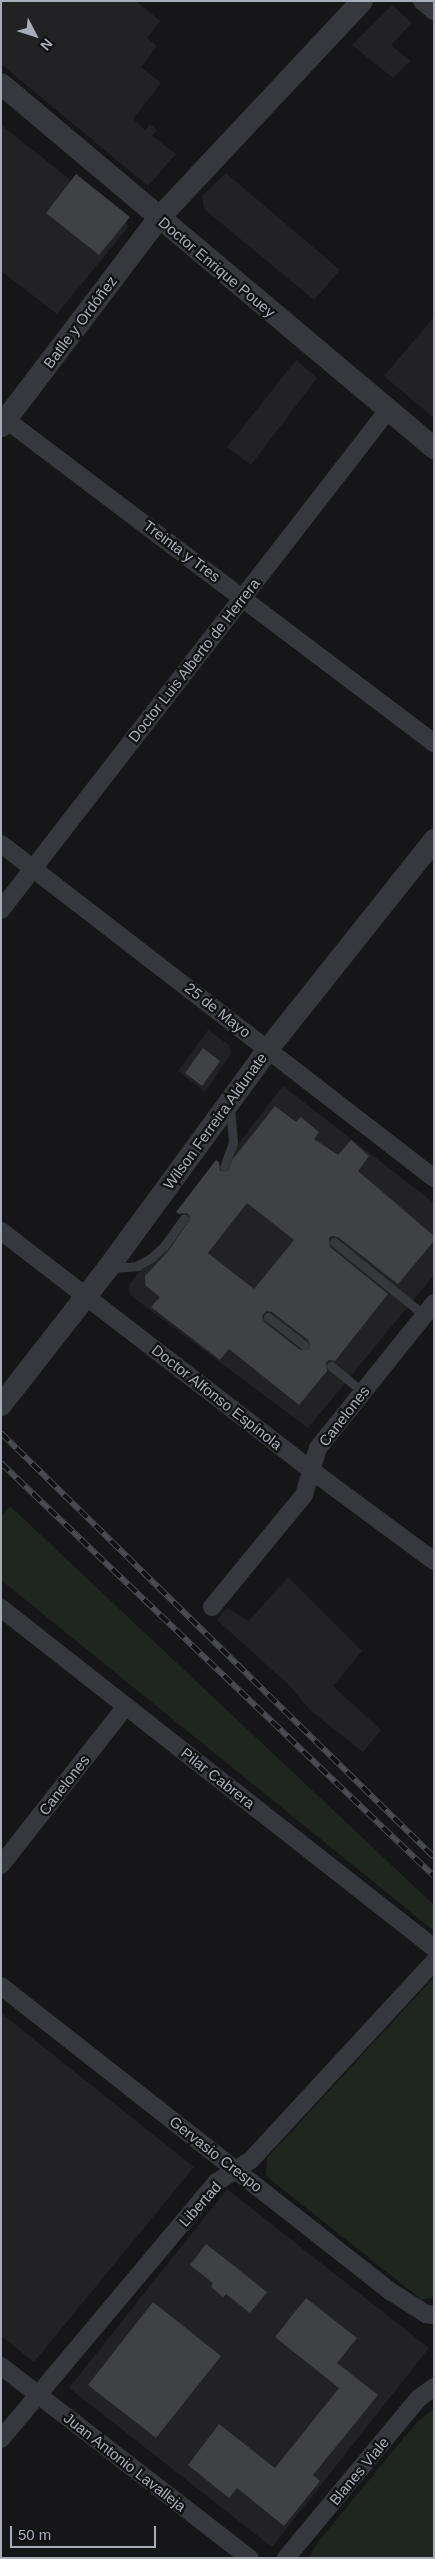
<!DOCTYPE html>
<meta charset="utf-8">
<style>
body{margin:0}
#map{position:relative;width:435px;height:2559px;overflow:hidden;background:#161618;font-family:Helvetica,sans-serif}
div>[style]{position:absolute}
.built>*{inset:0;background:#222225}
.green>*{inset:0;background:#1e261f}
.building>*{inset:0;background:#404145}
.service>*{height:9px;margin:-4.5px;padding:0 4.5px;transform-origin:4.5px;border-radius:4.5px;background:#37383d}
.minor>*{height:18px;margin:-9px;padding:0 9px;transform-origin:9px;border-radius:9px;background:#37383d}
.tertiary>*{height:22px;margin:-11px;padding:0 11px;transform-origin:11px;border-radius:11px;background:#37383d}
.rail>*{height:5.5px;margin-top:-2.75px;transform-origin:0;background:repeating-linear-gradient(90deg,#111113 0 11px,#4a4c52 0 22px);box-sizing:border-box;border-block:1px solid #4a4c52}
span{translate:-50% -50%;white-space:nowrap;text-align:center;line-height:1.15;-webkit-text-stroke:4.5px #111113;paint-order:stroke}
.street-label{font-size:15px;color:#a8adb8}
.frame{position:absolute;inset:0;border:2px solid #a8adb8;pointer-events:none}
.north{position:absolute;left:10px;top:10px;width:50px;height:50px;-webkit-text-stroke:4px #111113;paint-order:stroke;rotate:130deg;font-size:14px;font-weight:700;line-height:20px;text-align:center;color:#a8adb8}
.north::after{content:'';display:block;margin:auto;width:18px;height:22px;background:#a8adb8;clip-path:polygon(50% 0,100% 100%,50% 72%,0 100%)}
.scale{position:absolute;left:10px;top:2526px;width:146px;height:22px;box-sizing:border-box;border:2px solid #a8adb8;border-top:0;padding-left:6px;font-size:15px;line-height:18px;white-space:nowrap;color:#a8adb8;-webkit-text-stroke:4px #111113;paint-order:stroke}
</style>
<div id="map">
<div class="built">
<i style="clip-path:polygon(1px 1px,136px 1px,160px 21px,147px 38px,157px 46px,141px 67px,161px 83px,133px 119px,145px 130px,150px 124px,157px 130px,152px 136px,176px 154px,148px 186px,1px 64px)"></i>
<i style="clip-path:polygon(392px 5px,412px 23px,391px 45px,410px 61px,393px 78px,352px 45px)"></i>
<i style="clip-path:polygon(1px 125px,129px 226px,57px 314px,1px 271px)"></i>
<i style="clip-path:polygon(226px 173px,340px 270px,314px 300px,204px 209px,202px 196px)"></i>
<i style="clip-path:polygon(434px 317px,434px 418px,384px 376px)"></i>
<i style="clip-path:polygon(296px 360px,317px 378px,251px 465px,227px 447px)"></i>
<i style="clip-path:polygon(208px 1030px,229px 1045px,231px 1054px,205px 1092px,178px 1071px)"></i>
<i style="clip-path:polygon(283px 1086px,434px 1203px,434px 1275px,308px 1428px,130px 1295px,129px 1285px)"></i>
<i style="clip-path:polygon(288px 1577px,362px 1651px,333px 1686px,381px 1730px,363px 1752px,311px 1711px,290px 1686px,217px 1620px,227px 1608px,249px 1621px)"></i>
<i style="clip-path:polygon(1px 2013px,194px 2167px,34px 2362px,1px 2336px)"></i>
<i style="clip-path:polygon(227px 2189px,429px 2348px,272px 2547px,69px 2388px)"></i>
</div>
<div class="green">
<i style="clip-path:polygon(10px 1506px,434px 1905px,434px 1931px,1px 1580px,1px 1517px)"></i>
<i style="clip-path:polygon(434px 1977px,434px 2297px,422px 2300px,266px 2176px,267px 2158px)"></i>
<i style="clip-path:polygon(434px 2409px,434px 2558px,308px 2558px,318px 2542px,417px 2422px)"></i>
</div>
<div class="building">
<i style="clip-path:polygon(76px 174px,130px 217px,99px 255px,46px 213px)"></i>
<i style="clip-path:polygon(203px 1048px,220px 1061px,202px 1086px,185px 1073px)"></i>
<i style="clip-path:polygon(evenodd,275px 1106px,296px 1122px,301px 1117px,319px 1132px,314px 1139px,338px 1155px,351px 1140px,369px 1156px,358px 1171px,434px 1236px,434px 1241px,398px 1284px,338px 1237px,332px 1236px,329px 1238px,330px 1247px,388px 1294px,335px 1361px,329px 1360px,326px 1362px,327px 1371px,299px 1405px,229px 1349px,220px 1360px,151px 1307px,160px 1297px,146px 1286px,145px 1281px,145px 1276px,169px 1250px,189px 1221px,190px 1216px,187px 1213px,179px 1214px,176px 1212px,216px 1160px,219px 1162px,220px 1171px,228px 1171px,233px 1159px,275px 1106px,247px 1203px,294px 1240px,254px 1289px,208px 1253px,247px 1203px,275px 1106px,266px 1311px,272px 1312px,308px 1340px,310px 1345px,309px 1349px,300px 1350px,264px 1322px,262px 1316px,266px 1311px)"></i>
<i style="clip-path:polygon(206px 2244px,267px 2292px,250px 2313px,226px 2294px,223px 2297px,211px 2287px,213px 2283px,190px 2265px)"></i>
<i style="clip-path:polygon(306px 2298px,357px 2338px,337px 2363px,378px 2395px,313px 2475px,320px 2481px,284px 2526px,237px 2488px,229px 2498px,188px 2465px,219px 2424px,275px 2468px,339px 2388px,275px 2337px)"></i>
<i style="clip-path:polygon(153px 2302px,221px 2356px,156px 2438px,88px 2385px)"></i>
</div>
<div class="service">
<i style="left:224px;top:1167px;width:27px;rotate:-70deg"></i>
<i style="left:233px;top:1142px;width:33px;rotate:-95deg"></i>
<i style="left:334px;top:1242px;width:116px;rotate:39deg"></i>
<i style="left:111px;top:1268px;width:26px;rotate:-4deg"></i>
<i style="left:137px;top:1266px;width:16px;rotate:-30deg"></i>
<i style="left:151px;top:1258px;width:18px;rotate:-43deg"></i>
<i style="left:164px;top:1246px;width:34px;rotate:-54deg"></i>
<i style="left:268px;top:1317px;width:46px;rotate:37.9deg"></i>
<i style="left:331px;top:1366px;width:41px;rotate:39.1deg"></i>
</div>
<div class="minor">
<i style="left:422px;top:1px;width:16px;rotate:40deg"></i>
<i style="left:1px;top:416px;width:543px;rotate:37.06deg"></i>
<i style="left:1px;top:844px;width:547px;rotate:37.65deg"></i>
<i style="left:1px;top:910px;width:632px;rotate:-52.26deg"></i>
<i style="left:1px;top:1231px;width:391px;rotate:37.6deg"></i>
<i style="left:311px;top:1470px;width:153px;rotate:36.5deg"></i>
<i style="left:212px;top:1607px;width:145px;rotate:-50.6deg"></i>
<i style="left:304px;top:1495px;width:49px;rotate:-73.4deg"></i>
<i style="left:318px;top:1448px;width:186px;rotate:-51.3deg"></i>
<i style="left:1px;top:1608px;width:551px;rotate:38.14deg"></i>
<i style="left:1px;top:1865px;width:202px;rotate:-51.8deg"></i>
<i style="left:1px;top:1986px;width:494px;rotate:38.1deg"></i>
<i style="left:390px;top:2291px;width:43px;rotate:32.6deg"></i>
<i style="left:426px;top:2314px;width:8px;rotate:7deg"></i>
<i style="left:1px;top:2366px;width:314px;rotate:37.7deg"></i>
<i style="left:1px;top:2439px;width:336px;rotate:-50deg"></i>
<i style="left:217px;top:2182px;width:40px;rotate:-32.9deg"></i>
<i style="left:251px;top:2160px;width:270px;rotate:-47.3deg"></i>
<i style="left:286px;top:2558px;width:208px;rotate:-50.3deg"></i>
<i style="left:419px;top:2398px;width:19px;rotate:-36deg"></i>
</div>
<div class="tertiary">
<i style="left:1px;top:84px;width:566px;rotate:40.05deg"></i>
<i style="left:1px;top:426px;width:261px;rotate:-52.8deg"></i>
<i style="left:159px;top:218px;width:297px;rotate:-46.9deg"></i>
<i style="left:1px;top:1405px;width:174px;rotate:-52deg"></i>
<i style="left:108px;top:1268px;width:271px;rotate:-53.8deg"></i>
<i style="left:268px;top:1049px;width:267px;rotate:-51.5deg"></i>
</div>
<div class="rail">
<i style="left:1px;top:1433px;width:606px;rotate:44.4deg"></i>
<i style="left:1px;top:1463px;width:598px;rotate:43.65deg"></i>
</div>
<div class="street-label">
<span style="left:217px;top:267px;rotate:40deg">Doctor Enrique Pouey</span>
<span style="left:80px;top:322px;rotate:-53deg">Batlle y Ordóñez</span>
<span style="left:182px;top:551px;rotate:37deg">Treinta y Tres</span>
<span style="left:194px;top:660px;rotate:-52deg">Doctor Luis Alberto de Herrera</span>
<span style="left:218px;top:1010px;rotate:38deg">25 de Mayo</span>
<span style="left:215px;top:1121px;rotate:-54deg">Wilson Ferreira Aldunate</span>
<span style="left:217px;top:1397px;rotate:38deg">Doctor Alfonso Espínola</span>
<span style="left:344px;top:1416px;rotate:-52deg">Canelones</span>
<span style="left:218px;top:1778px;rotate:38deg">Pilar Cabrera</span>
<span style="left:64px;top:1785px;rotate:-52deg">Canelones</span>
<span style="left:216px;top:2154px;rotate:38deg">Gervasio Crespo</span>
<span style="left:200px;top:2204px;rotate:-48deg">Libertad</span>
<span style="left:125px;top:2462px;rotate:38deg">Juan Antonio Lavalleja</span>
<span style="left:359px;top:2471px;rotate:-50deg">Blanes Viale</span>
</div>
<div class="frame"></div>
<div class="north">N</div>
<div class="scale">50 m</div>
</div>
